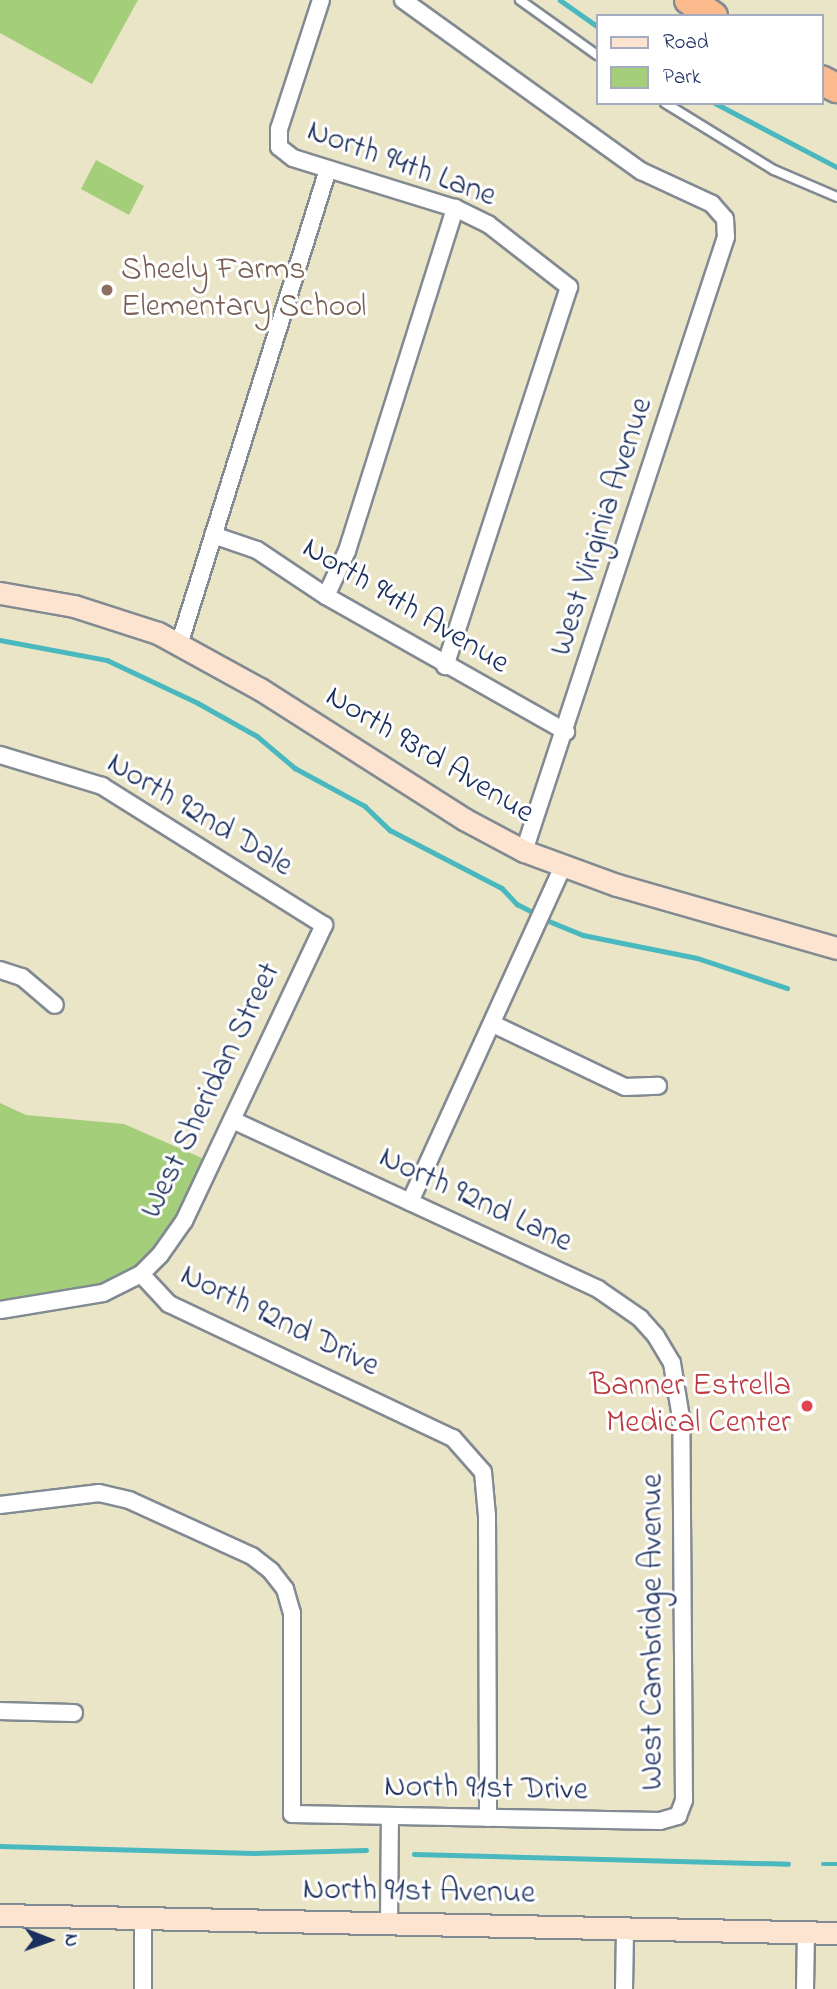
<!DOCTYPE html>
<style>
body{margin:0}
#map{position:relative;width:837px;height:1989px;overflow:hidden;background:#eae5c7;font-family:"Indie Flower",sans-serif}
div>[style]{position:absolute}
.green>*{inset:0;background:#a4ce7a}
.stream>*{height:4.5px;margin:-2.25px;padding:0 2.25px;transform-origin:2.25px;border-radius:2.25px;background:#49b8bf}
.roads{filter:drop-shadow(2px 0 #828a92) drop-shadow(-2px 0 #828a92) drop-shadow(0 2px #828a92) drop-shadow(0 -2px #828a92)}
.lane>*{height:8px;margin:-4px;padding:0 4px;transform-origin:4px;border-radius:4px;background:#fff}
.street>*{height:16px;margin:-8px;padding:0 8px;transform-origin:8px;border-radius:8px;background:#fff}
.secondary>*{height:21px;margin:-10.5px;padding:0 10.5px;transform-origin:10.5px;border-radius:10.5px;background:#fde4d1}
.highway>*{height:28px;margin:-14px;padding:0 14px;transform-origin:14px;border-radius:14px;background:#fbbb8c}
.dots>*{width:19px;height:19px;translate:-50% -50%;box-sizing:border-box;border:4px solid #fff;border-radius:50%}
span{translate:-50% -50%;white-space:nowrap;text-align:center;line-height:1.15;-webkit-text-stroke:6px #fff;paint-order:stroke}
.street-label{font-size:32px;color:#1b2f5e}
.education-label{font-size:32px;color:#785e54}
.left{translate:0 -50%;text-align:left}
.health-label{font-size:32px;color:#be3a42}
.right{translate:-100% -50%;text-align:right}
.legend{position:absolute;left:596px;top:14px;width:228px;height:91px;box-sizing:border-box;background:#fff;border:2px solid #a4acbf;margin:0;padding:9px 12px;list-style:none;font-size:21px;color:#1b2f5e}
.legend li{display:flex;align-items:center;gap:14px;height:35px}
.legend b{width:35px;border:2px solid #a4acbf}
.north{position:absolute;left:14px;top:1905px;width:70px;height:70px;-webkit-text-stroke:5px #fff;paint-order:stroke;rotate:91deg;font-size:19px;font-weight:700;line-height:28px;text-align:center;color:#1b2f5e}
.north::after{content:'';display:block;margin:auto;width:24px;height:32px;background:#1b2f5e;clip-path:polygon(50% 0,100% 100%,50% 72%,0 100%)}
</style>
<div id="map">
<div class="green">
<div style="clip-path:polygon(0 0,138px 0,92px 84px,0 33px)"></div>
<div style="clip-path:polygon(96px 160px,144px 186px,129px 215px,81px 189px)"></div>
<div style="clip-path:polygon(0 1103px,26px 1115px,124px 1124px,211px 1162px,184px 1221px,123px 1285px,0 1310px)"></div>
</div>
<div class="stream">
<div style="left:560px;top:0;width:45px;rotate:35.1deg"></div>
<div style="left:715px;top:103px;width:138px;rotate:27.7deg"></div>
<div style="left:0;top:640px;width:109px;rotate:10.6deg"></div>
<div style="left:107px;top:660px;width:101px;rotate:25.3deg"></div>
<div style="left:198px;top:703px;width:68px;rotate:29.2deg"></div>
<div style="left:257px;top:736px;width:50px;rotate:40.1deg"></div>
<div style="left:295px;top:768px;width:80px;rotate:28.5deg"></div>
<div style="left:365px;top:806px;width:35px;rotate:44deg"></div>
<div style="left:390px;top:830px;width:126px;rotate:27.4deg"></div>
<div style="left:502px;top:888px;width:22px;rotate:47deg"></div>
<div style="left:517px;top:904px;width:22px;rotate:27deg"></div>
<div style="left:544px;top:919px;width:42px;rotate:22.3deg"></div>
<div style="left:583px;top:935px;width:116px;rotate:11.4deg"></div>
<div style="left:697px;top:958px;width:95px;rotate:18.4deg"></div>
<div style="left:0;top:1846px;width:253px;rotate:1.6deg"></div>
<div style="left:253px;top:1853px;width:113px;rotate:-1.5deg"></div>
<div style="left:414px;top:1854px;width:374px;rotate:1.5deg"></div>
<div style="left:823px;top:1864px;width:14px"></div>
</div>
<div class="roads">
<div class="lane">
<div style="left:520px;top:0;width:95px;rotate:35.5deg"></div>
<div style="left:665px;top:103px;width:128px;rotate:31.6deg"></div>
<div style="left:774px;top:170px;width:69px;rotate:23.2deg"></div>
</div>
<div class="street">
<div style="left:321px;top:0;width:136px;rotate:108deg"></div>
<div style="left:279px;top:129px;width:18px;rotate:90deg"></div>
<div style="left:279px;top:147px;width:18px;rotate:38deg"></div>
<div style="left:293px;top:158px;width:170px;rotate:17.2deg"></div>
<div style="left:455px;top:208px;width:37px;rotate:26deg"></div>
<div style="left:488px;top:224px;width:103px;rotate:37.9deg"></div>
<div style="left:569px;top:287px;width:399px;rotate:108.1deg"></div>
<div style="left:403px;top:0;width:293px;rotate:35.7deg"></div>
<div style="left:641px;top:171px;width:78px;rotate:24.9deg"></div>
<div style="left:712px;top:204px;width:20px;rotate:49deg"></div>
<div style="left:725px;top:219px;width:18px;rotate:87deg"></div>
<div style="left:726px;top:237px;width:646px;rotate:108.21deg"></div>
<div style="left:213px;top:535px;width:46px;rotate:18.8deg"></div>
<div style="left:257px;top:550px;width:83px;rotate:33.7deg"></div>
<div style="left:326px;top:596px;width:276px;rotate:29.5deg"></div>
<div style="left:326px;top:596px;width:50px;rotate:-65deg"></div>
<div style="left:347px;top:551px;width:360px;rotate:-72.5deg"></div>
<div style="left:179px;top:645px;width:498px;rotate:-72.6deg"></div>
<div style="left:0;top:755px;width:107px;rotate:16.9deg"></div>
<div style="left:102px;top:786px;width:262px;rotate:32.1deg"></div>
<div style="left:324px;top:925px;width:327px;rotate:115.3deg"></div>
<div style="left:184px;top:1221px;width:42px;rotate:125.2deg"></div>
<div style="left:160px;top:1255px;width:27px;rotate:135deg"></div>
<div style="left:141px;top:1274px;width:42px;rotate:153.4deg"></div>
<div style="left:103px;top:1293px;width:104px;rotate:170.6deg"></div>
<div style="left:0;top:970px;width:23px;rotate:18deg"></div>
<div style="left:22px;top:977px;width:43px;rotate:40.3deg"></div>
<div style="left:493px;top:1024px;width:146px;rotate:25.5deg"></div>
<div style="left:625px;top:1087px;width:33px;rotate:-2deg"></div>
<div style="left:410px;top:1202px;width:369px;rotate:-65.5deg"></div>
<div style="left:141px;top:1274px;width:41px;rotate:47deg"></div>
<div style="left:169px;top:1304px;width:314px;rotate:25.3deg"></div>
<div style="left:453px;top:1438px;width:45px;rotate:48.6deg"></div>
<div style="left:483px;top:1472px;width:44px;rotate:84.8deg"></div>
<div style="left:487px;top:1516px;width:302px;rotate:89.8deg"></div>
<div style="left:0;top:1505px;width:100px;rotate:-6.9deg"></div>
<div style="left:99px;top:1493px;width:31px;rotate:13deg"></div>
<div style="left:129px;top:1500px;width:135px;rotate:24.5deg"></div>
<div style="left:252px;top:1556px;width:24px;rotate:38deg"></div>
<div style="left:271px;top:1571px;width:23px;rotate:52deg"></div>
<div style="left:285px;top:1589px;width:25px;rotate:74deg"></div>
<div style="left:292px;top:1613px;width:201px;rotate:90deg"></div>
<div style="left:292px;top:1814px;width:368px;rotate:1.1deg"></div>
<div style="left:660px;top:1821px;width:19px;rotate:-16deg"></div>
<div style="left:678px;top:1816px;width:17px;rotate:-69deg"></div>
<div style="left:684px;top:1800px;width:382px;rotate:-90.4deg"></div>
<div style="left:681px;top:1418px;width:56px;rotate:-99.3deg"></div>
<div style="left:672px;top:1363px;width:31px;rotate:-121deg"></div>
<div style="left:656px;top:1336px;width:24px;rotate:-132deg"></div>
<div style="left:640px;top:1318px;width:51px;rotate:-145.4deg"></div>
<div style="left:598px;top:1289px;width:403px;rotate:-155.2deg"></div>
<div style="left:0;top:1711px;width:74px;rotate:1.5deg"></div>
<div style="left:389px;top:1924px;width:108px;rotate:-89.5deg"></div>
<div style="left:143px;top:1989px;width:71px;rotate:-90deg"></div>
<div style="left:624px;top:1989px;width:60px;rotate:-89deg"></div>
<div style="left:805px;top:1989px;width:57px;rotate:-89deg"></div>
</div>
<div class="secondary">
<div style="left:0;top:593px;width:75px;rotate:10deg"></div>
<div style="left:74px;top:606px;width:88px;rotate:17.8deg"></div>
<div style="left:158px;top:633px;width:116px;rotate:28.8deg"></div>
<div style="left:260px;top:689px;width:242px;rotate:32.5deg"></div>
<div style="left:464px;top:819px;width:68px;rotate:28.1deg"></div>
<div style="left:524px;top:851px;width:99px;rotate:20.1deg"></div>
<div style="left:617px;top:885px;width:229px;rotate:16deg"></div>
<div style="left:0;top:1915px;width:837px;rotate:1.23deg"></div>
</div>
<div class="highway">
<div style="left:689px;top:0;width:29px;rotate:34deg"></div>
<div style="left:821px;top:80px;width:18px;rotate:27deg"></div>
</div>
</div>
<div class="dots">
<div style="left:107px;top:290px;background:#8d6e63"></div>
<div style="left:807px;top:1406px;background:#e0444e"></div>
</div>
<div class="street-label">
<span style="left:401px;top:165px;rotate:20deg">North 94th Lane</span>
<span style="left:603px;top:527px;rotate:-72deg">West Virginia Avenue</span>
<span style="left:405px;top:607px;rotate:31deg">North 94th Avenue</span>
<span style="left:429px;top:756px;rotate:31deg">North 93rd Avenue</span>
<span style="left:199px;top:816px;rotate:31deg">North 92nd Dale</span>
<span style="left:212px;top:1091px;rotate:-64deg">West Sheridan Street</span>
<span style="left:475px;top:1201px;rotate:25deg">North 92nd Lane</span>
<span style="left:279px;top:1322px;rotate:26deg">North 92nd Drive</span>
<span style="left:654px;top:1632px;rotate:-90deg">West Cambridge Avenue</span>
<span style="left:486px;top:1790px;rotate:1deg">North 91st Drive</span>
<span style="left:419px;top:1893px;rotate:1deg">North 91st Avenue</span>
</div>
<div class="education-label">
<span class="left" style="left:121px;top:290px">Sheely Farms<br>Elementary School</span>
</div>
<div class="health-label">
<span class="right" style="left:791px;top:1406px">Banner Estrella<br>Medical Center</span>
</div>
<ul class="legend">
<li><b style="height:9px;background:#fde4d1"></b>Road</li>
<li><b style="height:19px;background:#a4ce7a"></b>Park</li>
</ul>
<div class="north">N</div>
</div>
